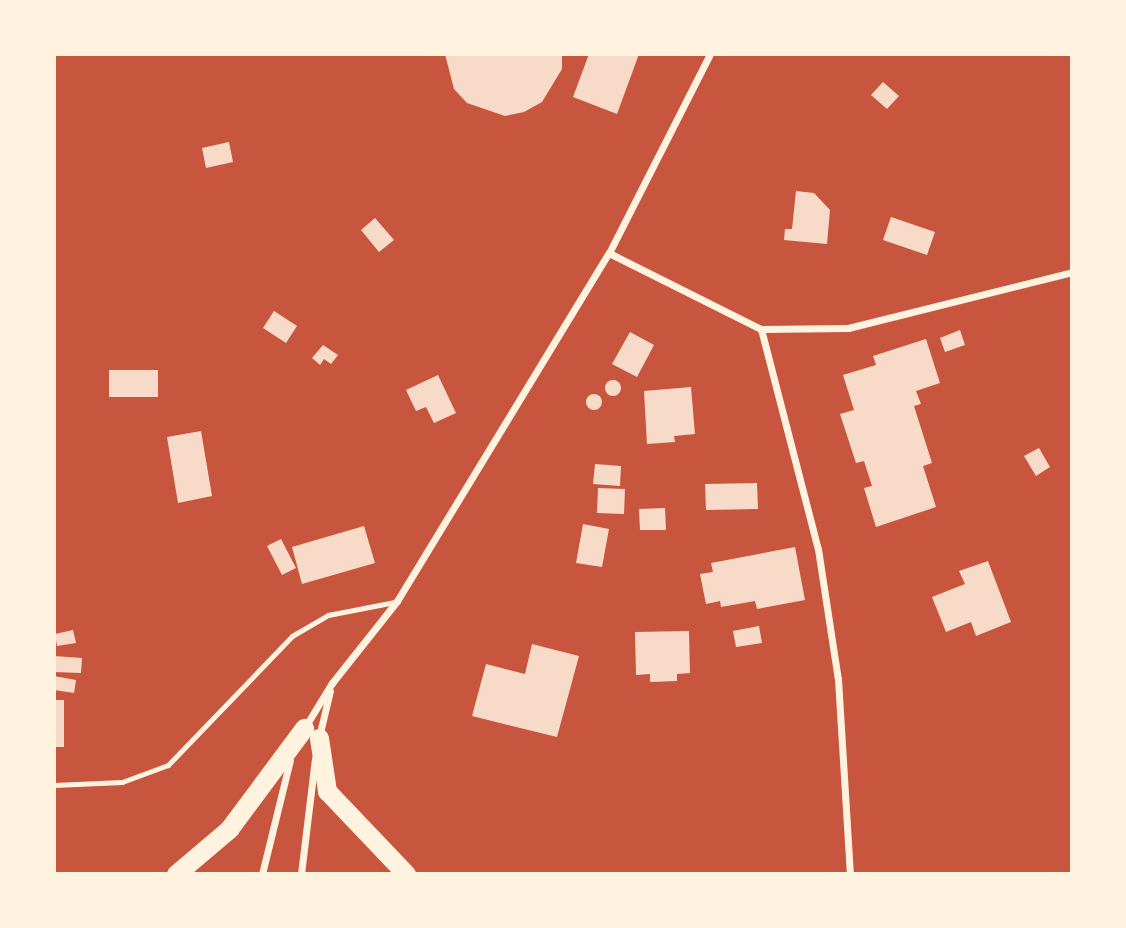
<!DOCTYPE html>
<style>
body{margin:0}
#map{position:relative;width:1126px;height:928px;overflow:hidden;background:#c8553d;font-family:"Exo 2",sans-serif}
div>[style]{position:absolute}
.building>*{inset:0;background:#f7dbc8}
.round{border-radius:50%}
.service>*{height:5px;margin:-2.5px;padding:0 2.5px;transform-origin:2.5px;border-radius:2.5px;background:#fff3e0}
.minor>*{height:7px;margin:-3.5px;padding:0 3.5px;transform-origin:3.5px;border-radius:3.5px;background:#fff3e0}
.trunk>*{height:19px;margin:-9.5px;padding:0 9.5px;transform-origin:9.5px;border-radius:9.5px;background:#fff3e0}
span{translate:-50% -50%;white-space:nowrap;text-align:center;line-height:1.15;-webkit-text-stroke:5px #fff3e0;paint-order:stroke}
.frame{position:absolute;inset:0;border:56px solid #fff3e0;pointer-events:none}
</style>
<div id="map">
<div class="building">
<div style="clip-path:polygon(445px 54px,562px 54px,562px 69px,542px 102px,524px 112px,505px 116px,467px 103px,454px 89px)"></div>
<div style="clip-path:polygon(589px 54px,639px 54px,617px 114px,573px 97px)"></div>
<div style="clip-path:polygon(883px 82px,899px 96px,887px 109px,871px 95px)"></div>
<div style="clip-path:polygon(229px 142px,233px 162px,206px 168px,202px 148px)"></div>
<div style="clip-path:polygon(796px 191px,814px 193px,830px 210px,827px 244px,784px 240px,785px 229px,792px 229px)"></div>
<div style="clip-path:polygon(891px 217px,935px 232px,927px 255px,883px 240px)"></div>
<div style="clip-path:polygon(375px 218px,394px 240px,379px 252px,361px 230px)"></div>
<div style="clip-path:polygon(274px 311px,297px 326px,286px 343px,263px 328px)"></div>
<div style="clip-path:polygon(960px 330px,965px 345px,945px 352px,940px 338px)"></div>
<div style="clip-path:polygon(630px 332px,654px 345px,637px 377px,612px 364px)"></div>
<div style="clip-path:polygon(926px 339px,940px 383px,916px 391px,921px 404px,914px 406px,932px 463px,923px 466px,936px 507px,876px 527px,864px 488px,872px 486px,864px 461px,856px 463px,840px 414px,854px 410px,843px 375px,876px 365px,873px 356px)"></div>
<div style="clip-path:polygon(323px 345px,338px 355px,331px 364px,324px 359px,320px 365px,312px 358px)"></div>
<div style="clip-path:polygon(109px 370px,158px 370px,158px 397px,109px 397px)"></div>
<div style="clip-path:polygon(438px 375px,456px 413px,434px 423px,426px 407px,416px 411px,406px 390px)"></div>
<div class="round" style="left:605px;top:380px;width:16px;height:16px"></div>
<div style="clip-path:polygon(691px 387px,695px 434px,674px 436px,675px 442px,647px 444px,644px 391px)"></div>
<div class="round" style="left:586px;top:394px;width:16px;height:16px"></div>
<div style="clip-path:polygon(201px 431px,212px 496px,178px 503px,167px 437px)"></div>
<div style="clip-path:polygon(1039px 448px,1050px 467px,1036px 476px,1024px 456px)"></div>
<div style="clip-path:polygon(595px 464px,621px 466px,620px 486px,593px 484px)"></div>
<div style="clip-path:polygon(757px 483px,758px 509px,706px 510px,705px 484px)"></div>
<div style="clip-path:polygon(598px 488px,625px 489px,624px 514px,597px 513px)"></div>
<div style="clip-path:polygon(665px 508px,666px 530px,640px 530px,639px 509px)"></div>
<div style="clip-path:polygon(583px 524px,609px 529px,602px 567px,576px 563px)"></div>
<div style="clip-path:polygon(364px 526px,375px 563px,302px 584px,292px 547px)"></div>
<div style="clip-path:polygon(281px 539px,296px 568px,282px 575px,267px 546px)"></div>
<div style="clip-path:polygon(795px 547px,805px 600px,757px 609px,755px 601px,721px 607px,720px 601px,706px 604px,700px 574px,713px 572px,711px 563px)"></div>
<div style="clip-path:polygon(988px 561px,1011px 622px,976px 636px,971px 622px,946px 632px,932px 597px,965px 584px,959px 571px)"></div>
<div style="clip-path:polygon(759px 626px,762px 643px,736px 647px,733px 631px)"></div>
<div style="clip-path:polygon(73px 630px,76px 643px,57px 646px,55px 634px)"></div>
<div style="clip-path:polygon(689px 631px,690px 673px,677px 674px,677px 681px,650px 682px,650px 674px,636px 675px,635px 632px)"></div>
<div style="clip-path:polygon(532px 644px,579px 656px,557px 737px,472px 716px,486px 664px,525px 674px)"></div>
<div style="clip-path:polygon(54px 656px,82px 658px,81px 673px,54px 672px)"></div>
<div style="clip-path:polygon(54px 676px,76px 680px,74px 693px,54px 690px)"></div>
<div style="clip-path:polygon(54px 700px,64px 700px,64px 747px,54px 747px)"></div>
</div>
<div class="service">
<div style="left:54px;top:785px;width:68px;rotate:-2.5deg"></div>
<div style="left:122px;top:782px;width:49px;rotate:-20.3deg"></div>
<div style="left:168px;top:765px;width:179px;rotate:-46.1deg"></div>
<div style="left:292px;top:636px;width:42px;rotate:-30.3deg"></div>
<div style="left:328px;top:615px;width:68px;rotate:-11deg"></div>
</div>
<div class="minor">
<div style="left:609px;top:253px;width:170px;rotate:26.6deg"></div>
<div style="left:761px;top:329px;width:87px;rotate:-0.7deg"></div>
<div style="left:848px;top:328px;width:231px;rotate:-14deg"></div>
<div style="left:761px;top:329px;width:227px;rotate:75.5deg"></div>
<div style="left:818px;top:549px;width:132px;rotate:81.3deg"></div>
<div style="left:838px;top:679px;width:195px;rotate:86.5deg"></div>
<div style="left:305px;top:727px;width:52px;rotate:-58.5deg"></div>
<div style="left:332px;top:683px;width:105px;rotate:-51.6deg"></div>
<div style="left:397px;top:601px;width:407px;rotate:-58.7deg"></div>
<div style="left:609px;top:253px;width:223px;rotate:-63.1deg"></div>
<div style="left:319px;top:737px;width:47px;rotate:-76.6deg"></div>
<div style="left:262px;top:874px;width:117px;rotate:-76.2deg"></div>
<div style="left:301px;top:874px;width:116px;rotate:-83.1deg"></div>
</div>
<div class="trunk">
<div style="left:319px;top:738px;width:54px;rotate:81.4deg"></div>
<div style="left:327px;top:791px;width:115px;rotate:46.4deg"></div>
<div style="left:176px;top:874px;width:70px;rotate:-40.3deg"></div>
<div style="left:229px;top:829px;width:126px;rotate:-53.4deg"></div>
</div>
<div class="frame"></div>
</div>
